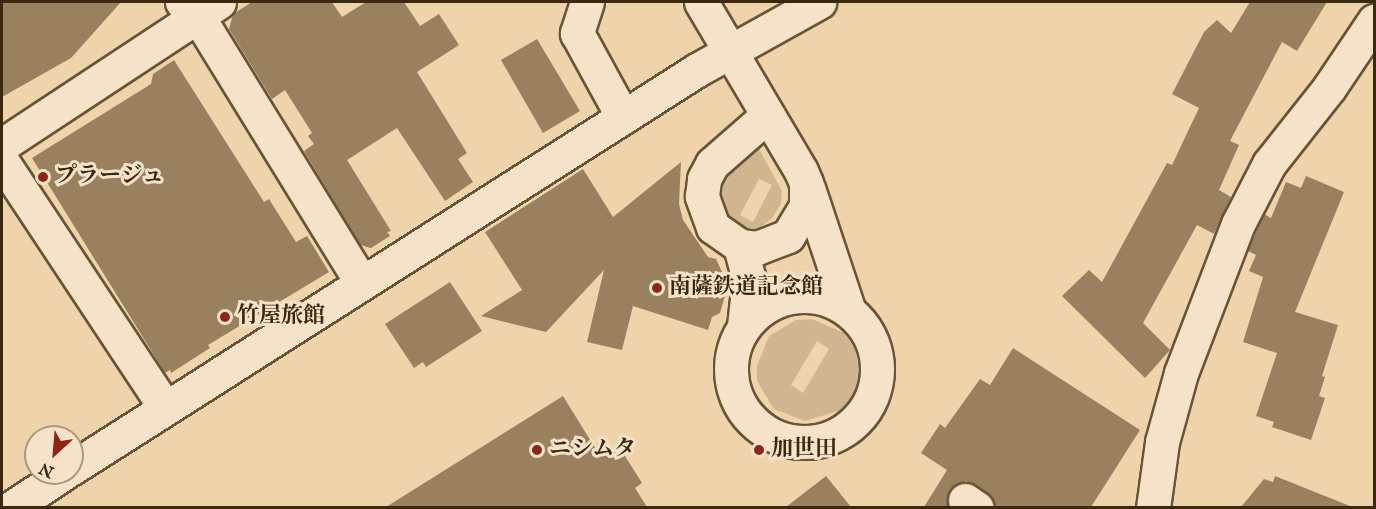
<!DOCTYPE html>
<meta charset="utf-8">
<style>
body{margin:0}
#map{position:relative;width:1376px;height:509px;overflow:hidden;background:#efd3aa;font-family:"IM FELL English","Noto Serif JP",serif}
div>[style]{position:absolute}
.green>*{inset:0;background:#d0b690}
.building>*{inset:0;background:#998160}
.roads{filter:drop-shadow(2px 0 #685436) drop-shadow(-2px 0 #685436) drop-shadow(0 2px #685436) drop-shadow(0 -2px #685436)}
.minor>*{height:33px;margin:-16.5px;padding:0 16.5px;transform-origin:16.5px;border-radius:16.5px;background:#f5e2c8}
.minor>.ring{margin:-16.5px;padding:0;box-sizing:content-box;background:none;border:33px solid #f5e2c8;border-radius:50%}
.dots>*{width:16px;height:16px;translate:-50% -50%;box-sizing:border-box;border:3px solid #f5e2c8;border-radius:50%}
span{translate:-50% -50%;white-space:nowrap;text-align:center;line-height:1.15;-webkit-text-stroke:6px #f5e2c8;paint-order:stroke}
.poi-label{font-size:22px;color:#3b290f;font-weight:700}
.left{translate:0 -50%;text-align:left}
.frame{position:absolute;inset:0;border:3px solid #3b290f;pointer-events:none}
.north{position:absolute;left:24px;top:425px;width:60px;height:60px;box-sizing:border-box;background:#f5e2c8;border:2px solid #ab987e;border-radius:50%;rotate:206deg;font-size:16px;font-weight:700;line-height:24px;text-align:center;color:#3b290f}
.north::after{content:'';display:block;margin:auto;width:21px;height:27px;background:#8f2418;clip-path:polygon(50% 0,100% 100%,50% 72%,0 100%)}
</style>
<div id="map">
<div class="green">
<div style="clip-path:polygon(evenodd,757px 145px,782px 191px,781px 204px,772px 218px,759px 228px,743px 231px,718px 219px,717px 183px,730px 166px,757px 145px,759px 179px,772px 185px,753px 222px,740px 215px,759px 179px)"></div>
<div style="clip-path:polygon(evenodd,812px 319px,844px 333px,854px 348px,859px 365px,858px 383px,851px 399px,838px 411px,805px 421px,774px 409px,757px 381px,757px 366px,769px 336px,796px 320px,812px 319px,817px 341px,829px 349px,803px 393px,791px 385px,817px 341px)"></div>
</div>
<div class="building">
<div style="clip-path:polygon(2px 2px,121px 2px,71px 58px,2px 97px)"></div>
<div style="clip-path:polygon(252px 2px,332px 2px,342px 17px,366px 2px,404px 2px,420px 26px,439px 14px,459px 45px,417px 72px,467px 153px,458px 159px,473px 182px,445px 201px,397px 128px,347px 160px,391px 231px,387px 232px,390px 236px,371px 248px,360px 245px,304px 151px,314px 144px,308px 136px,312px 133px,285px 90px,272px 99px,229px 29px,233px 14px)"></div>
<div style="clip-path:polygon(1250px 2px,1327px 2px,1297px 51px,1282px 42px,1230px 141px,1239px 145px,1219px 190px,1231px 197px,1214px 234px,1197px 225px,1143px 323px,1170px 350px,1145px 378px,1062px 296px,1089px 270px,1102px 282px,1167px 163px,1172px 165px,1199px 108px,1172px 94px,1204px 32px,1217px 20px,1231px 33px)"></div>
<div style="clip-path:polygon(537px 39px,580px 111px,543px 133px,501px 60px)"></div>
<div style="clip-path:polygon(174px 60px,264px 202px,269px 199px,296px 242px,307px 236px,329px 272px,208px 345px,210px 348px,171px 373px,170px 370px,165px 373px,32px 158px,151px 84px,153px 74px)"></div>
<div style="clip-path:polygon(681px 162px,679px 204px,683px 220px,708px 257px,716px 259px,728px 285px,720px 313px,712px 317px,708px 330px,633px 306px,622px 350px,587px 342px,604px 270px,546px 332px,481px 316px,522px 290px,485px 232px,583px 169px,613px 217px)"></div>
<div style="clip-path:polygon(1306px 176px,1344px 192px,1295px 312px,1338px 325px,1322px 376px,1325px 377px,1319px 396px,1325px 398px,1311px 440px,1272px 427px,1274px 422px,1256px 416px,1277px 353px,1243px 342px,1263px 277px,1249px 271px,1256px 255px,1248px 251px,1264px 214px,1271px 218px,1286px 182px,1301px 188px)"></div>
<div style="clip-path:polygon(450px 282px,482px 331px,426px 367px,423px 362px,414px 368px,385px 324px)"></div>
<div style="clip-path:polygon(1013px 348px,1140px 430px,1091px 507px,995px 507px,988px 493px,966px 481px,950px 489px,948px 507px,924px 507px,947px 470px,921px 453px,940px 424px,945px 428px,980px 379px,990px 385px)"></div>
<div style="clip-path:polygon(563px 396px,600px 456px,618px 445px,642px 483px,635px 488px,647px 507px,386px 507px)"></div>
<div style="clip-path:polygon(826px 476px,851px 507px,786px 507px)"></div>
<div style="clip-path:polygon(1275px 476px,1350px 506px,1350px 507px,1241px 507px,1264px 479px,1273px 482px)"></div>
</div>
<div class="roads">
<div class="minor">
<div style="left:182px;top:2px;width:20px;rotate:41deg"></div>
<div style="left:197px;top:15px;width:313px;rotate:58.4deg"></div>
<div style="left:587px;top:2px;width:33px;rotate:108deg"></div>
<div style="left:577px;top:33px;width:96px;rotate:61.3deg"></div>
<div style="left:701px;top:2px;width:196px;rotate:59.4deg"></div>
<div style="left:801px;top:171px;width:13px;rotate:67deg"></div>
<div style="left:806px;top:183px;width:23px;rotate:90deg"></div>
<div style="left:806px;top:206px;width:35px;rotate:121deg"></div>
<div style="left:788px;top:236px;width:33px;rotate:159deg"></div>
<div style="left:757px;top:248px;width:17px;rotate:-173deg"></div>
<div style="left:740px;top:246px;width:33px;rotate:-145deg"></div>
<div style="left:713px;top:227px;width:33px;rotate:-110deg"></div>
<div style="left:702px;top:196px;width:17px;rotate:-83deg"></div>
<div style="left:704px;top:179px;width:17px;rotate:-62deg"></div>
<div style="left:712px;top:164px;width:74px;rotate:-41.2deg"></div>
<div style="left:2px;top:145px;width:260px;rotate:-33.4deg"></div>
<div style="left:2px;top:161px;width:295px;rotate:56.5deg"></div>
<div style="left:808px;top:188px;width:130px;rotate:71.6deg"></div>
<div style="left:740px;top:246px;width:35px;rotate:75deg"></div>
<div style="left:749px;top:280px;width:46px;rotate:96.2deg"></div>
<div class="ring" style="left:731px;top:296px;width:113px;height:113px"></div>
<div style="left:72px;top:468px;width:741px;rotate:-32.49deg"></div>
<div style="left:697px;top:70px;width:140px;rotate:-29.1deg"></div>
<div style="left:965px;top:500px;width:14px;rotate:34deg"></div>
<div style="left:11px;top:508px;width:64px;rotate:-33.4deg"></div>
<div style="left:1153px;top:508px;width:67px;rotate:-82.2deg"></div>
<div style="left:1162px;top:442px;width:72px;rotate:-74.6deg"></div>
<div style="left:1181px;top:373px;width:160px;rotate:-69.1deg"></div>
<div style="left:1238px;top:224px;width:68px;rotate:-62.7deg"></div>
<div style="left:1269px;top:164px;width:97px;rotate:-51.7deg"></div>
<div style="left:1329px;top:88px;width:81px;rotate:-56.1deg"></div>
</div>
</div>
<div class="dots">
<div style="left:43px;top:177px;background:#8f2418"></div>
<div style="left:657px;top:288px;background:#8f2418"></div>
<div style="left:225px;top:317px;background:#8f2418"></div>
<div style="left:537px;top:450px;background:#8f2418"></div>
<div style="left:759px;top:450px;background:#8f2418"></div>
</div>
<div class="poi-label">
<span class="left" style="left:55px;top:177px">プラージュ</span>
<span class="left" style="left:669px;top:288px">南薩鉄道記念館</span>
<span class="left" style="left:237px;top:317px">竹屋旅館</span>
<span class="left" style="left:549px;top:450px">ニシムタ</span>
<span class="left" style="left:771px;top:450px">加世田</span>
</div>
<div class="frame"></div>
<div class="north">N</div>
</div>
